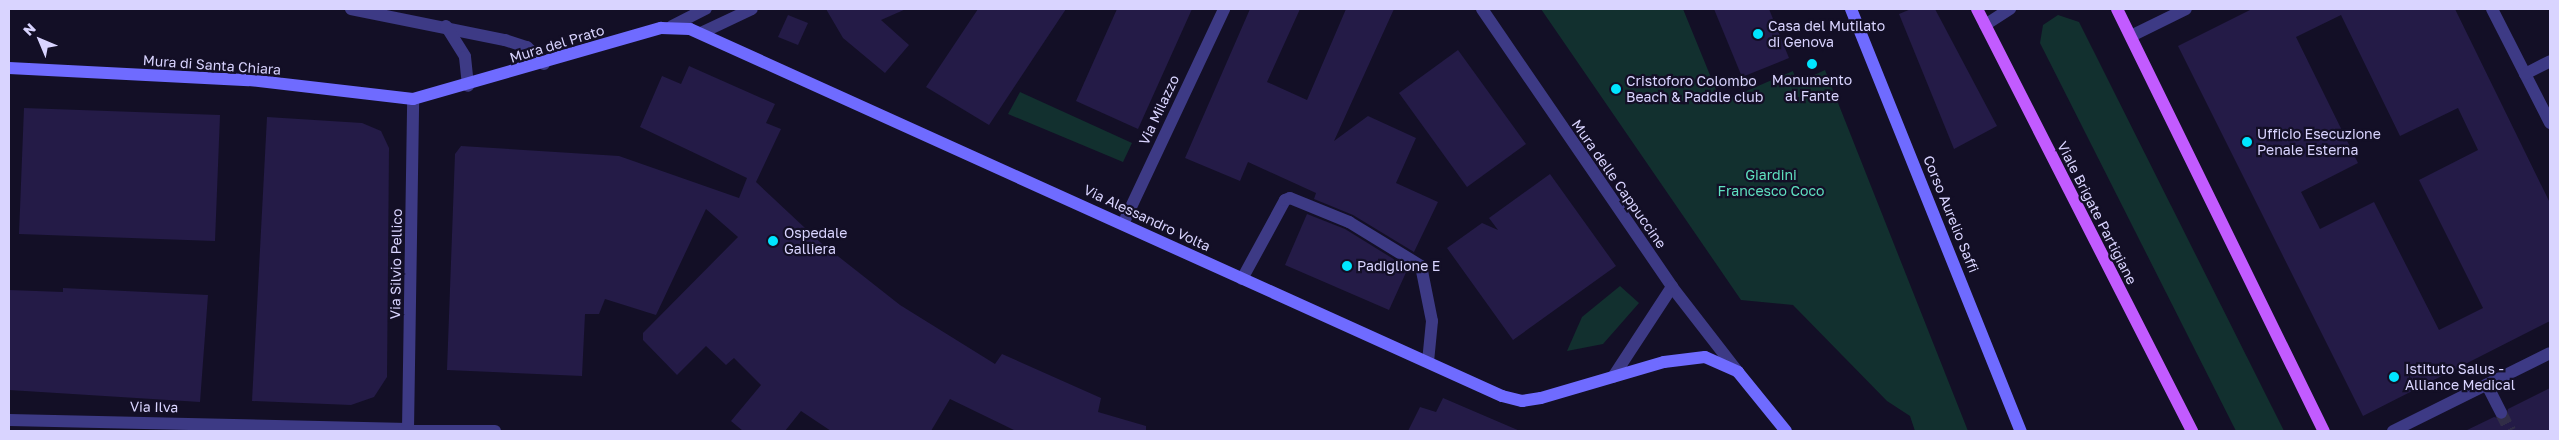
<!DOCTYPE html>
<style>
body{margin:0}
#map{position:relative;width:2559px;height:440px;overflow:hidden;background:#130f26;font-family:"Golos Text",sans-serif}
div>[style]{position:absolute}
.green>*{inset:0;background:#12302f}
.building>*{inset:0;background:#241b47}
.street-tunnel>*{height:12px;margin-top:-6px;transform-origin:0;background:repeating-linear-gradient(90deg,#312d47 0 12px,transparent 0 18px)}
.street>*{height:12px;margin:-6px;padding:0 6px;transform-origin:6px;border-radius:6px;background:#3d3a85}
.secondary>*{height:12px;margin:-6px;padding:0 6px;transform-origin:6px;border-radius:6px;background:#6f6bff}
.primary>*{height:12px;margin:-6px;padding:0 6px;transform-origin:6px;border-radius:6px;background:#c25bff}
.dots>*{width:14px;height:14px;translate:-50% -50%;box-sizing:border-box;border:2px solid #130f26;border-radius:50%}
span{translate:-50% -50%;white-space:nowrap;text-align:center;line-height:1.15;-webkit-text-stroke:4.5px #130f26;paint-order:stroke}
.poi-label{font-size:14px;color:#d9d4ff}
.left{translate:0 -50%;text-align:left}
.street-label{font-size:14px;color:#d9d4ff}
.park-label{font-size:14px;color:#5fe0c0}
.frame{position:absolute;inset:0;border:10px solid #d9d4ff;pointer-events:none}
.north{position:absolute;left:15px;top:15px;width:50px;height:50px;-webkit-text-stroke:4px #130f26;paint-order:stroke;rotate:315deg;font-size:14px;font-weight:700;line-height:20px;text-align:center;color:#d9d4ff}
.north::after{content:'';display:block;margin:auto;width:18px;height:22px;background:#d9d4ff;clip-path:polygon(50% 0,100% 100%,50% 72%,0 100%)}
</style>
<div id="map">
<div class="green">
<div style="clip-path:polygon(1541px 9px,1683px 9px,1721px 102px,1793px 71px,1797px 83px,1825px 70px,1968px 431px,1915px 431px,1910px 416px,1887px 401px,1793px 305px,1741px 300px)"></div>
<div style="clip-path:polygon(2058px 15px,2079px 22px,2284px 431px,2236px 431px,2040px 43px,2043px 25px)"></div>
<div style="clip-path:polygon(1020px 92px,1132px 143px,1123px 162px,1008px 114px)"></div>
<div style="clip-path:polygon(1620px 286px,1639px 303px,1603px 344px,1567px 351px,1582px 317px)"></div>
</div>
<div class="building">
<div style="clip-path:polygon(826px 9px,906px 9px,881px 20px,909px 45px,885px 73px,843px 38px)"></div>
<div style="clip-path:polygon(978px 9px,1066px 9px,989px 125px,926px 87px)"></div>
<div style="clip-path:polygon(1117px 9px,1192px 9px,1138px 129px,1076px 101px)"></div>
<div style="clip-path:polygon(1250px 9px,1300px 9px,1267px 82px,1307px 100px,1346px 9px,1394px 9px,1334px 141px,1368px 116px,1416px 138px,1396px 183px,1438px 202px,1414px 252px,1353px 215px,1314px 199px,1316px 193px,1248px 162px,1240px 181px,1185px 158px)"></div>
<div style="clip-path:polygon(1714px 9px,1769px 9px,1789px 58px,1742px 77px)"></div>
<div style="clip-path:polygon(1911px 9px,1935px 9px,1997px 126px,1954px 149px,1899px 14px)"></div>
<div style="clip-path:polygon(evenodd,2252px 9px,2455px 9px,2550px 203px,2550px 321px,2363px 416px,2178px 46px,2252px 9px,2341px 15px,2400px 136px,2458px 108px,2478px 150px,2419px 180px,2483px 308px,2439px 330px,2374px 202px,2320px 229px,2301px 192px,2358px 163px,2296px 37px,2341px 15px)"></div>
<div style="clip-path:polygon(788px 15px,808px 23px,798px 45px,778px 37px)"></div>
<div style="clip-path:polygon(1458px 50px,1526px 144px,1467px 187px,1399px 93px)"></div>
<div style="clip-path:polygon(689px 66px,775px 104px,766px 123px,781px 129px,756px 182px,820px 242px,900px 305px,995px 364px,1002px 354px,1101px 398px,1098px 412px,1146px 426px,1146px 431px,1016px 431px,950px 399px,931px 431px,831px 431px,801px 411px,785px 431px,743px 431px,731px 421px,761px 385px,734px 358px,726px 365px,706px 346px,677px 375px,643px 340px,643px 333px,738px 237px,706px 209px,656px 315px,605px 299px,599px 314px,585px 314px,582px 376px,447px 370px,455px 154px,461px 146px,619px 156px,739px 198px,747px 178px,640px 127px,662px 76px,681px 84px)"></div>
<div style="clip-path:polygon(24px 108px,220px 115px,215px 241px,19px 234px)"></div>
<div style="clip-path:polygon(267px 117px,362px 123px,381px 131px,389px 148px,387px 377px,374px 397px,351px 405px,252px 401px)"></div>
<div style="clip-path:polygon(1550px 174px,1616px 266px,1513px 340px,1447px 248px,1482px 223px,1498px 230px,1489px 218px)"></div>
<div style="clip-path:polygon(1307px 214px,1345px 229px,1408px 268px,1389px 310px,1285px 265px)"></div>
<div style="clip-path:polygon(63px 288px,208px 295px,200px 402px,9px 390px,9px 290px,63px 292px)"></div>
<div style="clip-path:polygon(2550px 388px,2550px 431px,2465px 431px,2494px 417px,2505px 420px,2508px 409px)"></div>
<div style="clip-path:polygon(1443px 398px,1520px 431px,1408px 431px,1420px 407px,1436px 412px)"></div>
</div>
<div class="street-tunnel">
<div style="left:2501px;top:413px;width:20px;rotate:63deg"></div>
</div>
<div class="street">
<div style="left:351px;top:9px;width:157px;rotate:11.4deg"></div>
<div style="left:505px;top:40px;width:23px;rotate:18deg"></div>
<div style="left:527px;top:47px;width:24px;rotate:45deg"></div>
<div style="left:1482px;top:9px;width:337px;rotate:55.6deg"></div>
<div style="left:1672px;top:287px;width:108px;rotate:52.2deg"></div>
<div style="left:2492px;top:9px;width:128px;rotate:63deg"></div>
<div style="left:1985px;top:25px;width:30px;rotate:-33deg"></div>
<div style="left:446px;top:26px;width:36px;rotate:58deg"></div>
<div style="left:465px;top:57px;width:29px;rotate:84deg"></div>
<div style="left:672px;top:26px;width:38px;rotate:-27deg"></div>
<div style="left:701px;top:33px;width:56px;rotate:-25.2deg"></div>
<div style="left:2131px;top:36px;width:61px;rotate:-26.1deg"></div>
<div style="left:2525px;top:74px;width:28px;rotate:-27deg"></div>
<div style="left:1123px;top:224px;width:238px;rotate:-64.8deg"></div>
<div style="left:1242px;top:279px;width:90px;rotate:-61.4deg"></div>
<div style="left:1285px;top:200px;width:5px;rotate:-22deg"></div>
<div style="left:1290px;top:198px;width:64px;rotate:22.1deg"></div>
<div style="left:1349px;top:222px;width:84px;rotate:31.4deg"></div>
<div style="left:1421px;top:266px;width:56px;rotate:78.7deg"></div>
<div style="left:1432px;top:321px;width:41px;rotate:95.6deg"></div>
<div style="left:1613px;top:377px;width:108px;rotate:-56.8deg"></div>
<div style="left:2487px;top:385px;width:31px;rotate:63deg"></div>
<div style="left:9px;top:420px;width:399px;rotate:1.3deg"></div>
<div style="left:408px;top:429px;width:330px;rotate:-89.1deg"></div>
<div style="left:404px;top:431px;width:91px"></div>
<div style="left:2393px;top:431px;width:175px;rotate:-26.4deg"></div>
</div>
<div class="secondary">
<div style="left:1851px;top:9px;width:455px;rotate:68.1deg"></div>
<div style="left:9px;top:68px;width:240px;rotate:2.9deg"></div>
<div style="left:249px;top:80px;width:165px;rotate:6.6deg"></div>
<div style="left:413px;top:99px;width:258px;rotate:-16deg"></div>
<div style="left:661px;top:28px;width:29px;rotate:2deg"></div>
<div style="left:690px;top:29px;width:891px;rotate:24.32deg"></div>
<div style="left:1502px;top:396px;width:21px;rotate:14deg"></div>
<div style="left:1522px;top:401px;width:19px;rotate:-9deg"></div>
<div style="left:1541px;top:398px;width:128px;rotate:-16.3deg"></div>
<div style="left:1664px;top:362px;width:41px;rotate:-7deg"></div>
<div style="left:1705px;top:357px;width:36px;rotate:24deg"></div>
<div style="left:1738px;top:372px;width:76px;rotate:50.9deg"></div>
</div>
<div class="primary">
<div style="left:1977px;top:9px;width:474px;rotate:63deg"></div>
<div style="left:2117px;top:9px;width:470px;rotate:63.9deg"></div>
</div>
<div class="dots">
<div style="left:1758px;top:34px;background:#00e5ff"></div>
<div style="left:1812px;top:64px;background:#00e5ff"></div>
<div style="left:1616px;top:89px;background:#00e5ff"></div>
<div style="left:2247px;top:142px;background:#00e5ff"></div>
<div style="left:773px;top:241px;background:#00e5ff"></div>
<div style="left:1347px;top:266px;background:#00e5ff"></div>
<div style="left:2394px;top:377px;background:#00e5ff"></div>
</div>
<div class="poi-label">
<span class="left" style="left:1768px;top:34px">Casa del Mutilato<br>di Genova</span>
<span style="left:1812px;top:88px">Monumento<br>al Fante</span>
<span class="left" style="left:1626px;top:89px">Cristoforo Colombo<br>Beach &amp; Paddle club</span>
<span class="left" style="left:2257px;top:142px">Ufficio Esecuzione<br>Penale Esterna</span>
<span class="left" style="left:784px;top:241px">Ospedale<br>Galliera</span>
<span class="left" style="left:1357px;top:266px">Padiglione E</span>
<span class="left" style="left:2405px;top:377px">Istituto Salus -<br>Alliance Medical</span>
</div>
<div class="street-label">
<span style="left:557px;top:44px;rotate:-17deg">Mura del Prato</span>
<span style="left:212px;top:65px;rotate:4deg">Mura di Santa Chiara</span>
<span style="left:1159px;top:110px;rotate:-65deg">Via Milazzo</span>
<span style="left:1619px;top:184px;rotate:55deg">Mura delle Cappuccine</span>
<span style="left:2097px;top:213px;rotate:63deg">Viale Brigate Partigiane</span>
<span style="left:1951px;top:214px;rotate:68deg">Corso Aurelio Saffi</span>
<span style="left:1147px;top:218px;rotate:25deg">Via Alessandro Volta</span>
<span style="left:396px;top:264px;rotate:-89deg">Via Silvio Pellico</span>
<span style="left:154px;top:407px;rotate:1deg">Via Ilva</span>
</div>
<div class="park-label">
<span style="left:1771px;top:183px">Giardini<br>Francesco Coco</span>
</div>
<div class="frame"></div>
<div class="north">N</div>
</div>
